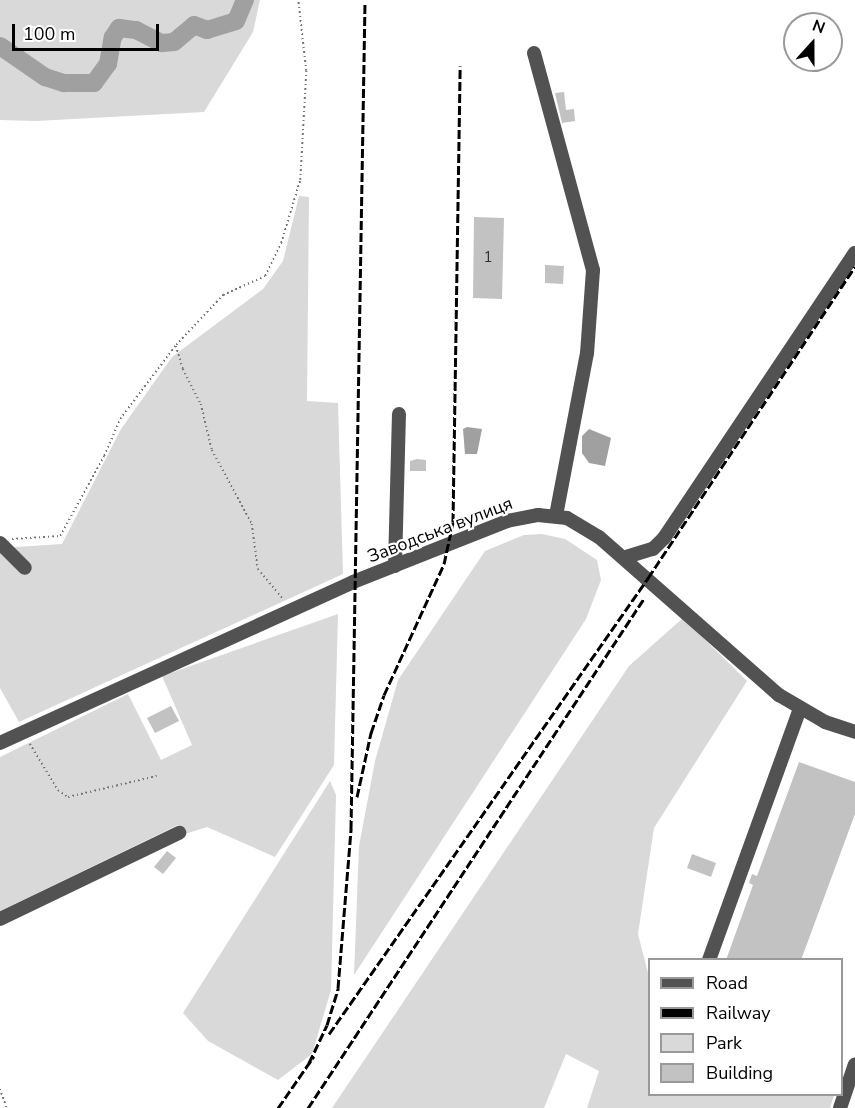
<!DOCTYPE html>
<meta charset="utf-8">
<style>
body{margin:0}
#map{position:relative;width:855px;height:1108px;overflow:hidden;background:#fff;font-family:"Nunito Sans",sans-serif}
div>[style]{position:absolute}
.green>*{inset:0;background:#d9d9d9}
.water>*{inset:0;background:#a0a0a0}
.river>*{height:18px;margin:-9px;padding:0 9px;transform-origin:9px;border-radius:9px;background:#a0a0a0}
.building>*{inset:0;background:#c2c2c2}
.path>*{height:1.5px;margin-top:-0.75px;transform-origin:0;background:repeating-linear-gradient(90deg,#747474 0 1.5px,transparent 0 4.5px)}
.minor>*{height:14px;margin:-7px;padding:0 7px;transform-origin:7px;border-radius:7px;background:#525252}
.rail>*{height:3px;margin-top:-1.5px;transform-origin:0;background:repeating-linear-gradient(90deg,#000 0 9px,transparent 0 12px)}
span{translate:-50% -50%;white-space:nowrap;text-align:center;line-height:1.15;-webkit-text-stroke:4.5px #fff;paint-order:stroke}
.number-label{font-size:15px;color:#303030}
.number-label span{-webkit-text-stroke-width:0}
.street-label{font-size:18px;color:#000}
.legend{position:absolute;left:648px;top:958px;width:195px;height:138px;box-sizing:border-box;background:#fff;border:2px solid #999;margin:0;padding:8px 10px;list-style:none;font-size:18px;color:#000}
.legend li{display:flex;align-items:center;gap:12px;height:30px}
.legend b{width:30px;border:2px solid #999}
.north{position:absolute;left:783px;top:12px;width:60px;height:60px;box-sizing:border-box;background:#fff;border:2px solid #999;border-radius:50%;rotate:21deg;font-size:16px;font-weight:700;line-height:24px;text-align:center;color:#000}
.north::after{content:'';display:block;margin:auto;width:21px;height:27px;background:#000;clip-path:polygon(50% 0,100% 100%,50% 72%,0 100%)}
.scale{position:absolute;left:12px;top:24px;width:147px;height:27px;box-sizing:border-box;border:3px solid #000;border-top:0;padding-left:8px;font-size:18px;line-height:21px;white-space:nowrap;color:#000;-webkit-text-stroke:4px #fff;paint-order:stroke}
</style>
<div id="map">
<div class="green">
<div style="clip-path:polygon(0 0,260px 0,253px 32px,204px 112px,36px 121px,0 120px)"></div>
<div style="clip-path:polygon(299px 196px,309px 197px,307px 401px,338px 403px,343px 574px,19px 722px,0 688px,0 548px,62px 544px,121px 429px,172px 357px,263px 289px,283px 261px)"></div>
<div style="clip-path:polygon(542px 534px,565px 539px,597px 560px,601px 580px,586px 619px,354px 975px,359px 846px,375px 761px,398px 680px,485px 551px,524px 535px)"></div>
<div style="clip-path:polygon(338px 614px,334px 765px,275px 857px,207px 827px,185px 834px,178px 825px,0 911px,0 757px,128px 694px,161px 760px,192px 745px,162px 676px)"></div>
<div style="clip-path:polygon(683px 618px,747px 681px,654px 828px,638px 934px,649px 977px,650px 1094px,834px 1095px,830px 1108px,587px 1108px,599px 1071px,566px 1054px,544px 1108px,332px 1108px,629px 666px)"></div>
<div style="clip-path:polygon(330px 781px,336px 795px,331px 990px,312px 1054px,278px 1080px,208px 1041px,183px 1013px)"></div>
</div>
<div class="water">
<div style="clip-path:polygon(467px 427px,482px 429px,477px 454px,465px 454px,463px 429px)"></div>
<div style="clip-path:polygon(589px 429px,611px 438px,605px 466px,589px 463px,582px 453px,582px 436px)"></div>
</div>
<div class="river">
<div style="left:0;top:46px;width:55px;rotate:34.6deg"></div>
<div style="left:45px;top:77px;width:20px;rotate:18deg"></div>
<div style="left:64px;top:83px;width:30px"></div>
<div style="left:94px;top:83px;width:24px;rotate:-54deg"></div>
<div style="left:108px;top:64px;width:27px;rotate:-80deg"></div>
<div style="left:113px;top:37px;width:11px;rotate:-56deg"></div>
<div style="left:119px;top:28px;width:17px;rotate:7deg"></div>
<div style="left:136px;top:30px;width:29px;rotate:27deg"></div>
<div style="left:162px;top:43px;width:12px;rotate:-5deg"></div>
<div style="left:174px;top:42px;width:26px;rotate:-40deg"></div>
<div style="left:194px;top:25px;width:14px;rotate:21deg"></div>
<div style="left:207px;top:30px;width:30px;rotate:-17deg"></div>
<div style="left:236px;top:21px;width:23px;rotate:-67deg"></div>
</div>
<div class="building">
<div style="clip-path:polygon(564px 92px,566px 110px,574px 109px,575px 121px,562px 123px,555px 93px)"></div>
<div style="clip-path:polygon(474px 217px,504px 218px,502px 299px,473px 298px)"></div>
<div style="clip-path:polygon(545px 265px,564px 266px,563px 284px,545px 283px)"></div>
<div style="clip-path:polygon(417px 459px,426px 460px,426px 471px,410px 471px,410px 461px)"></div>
<div style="clip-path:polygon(171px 706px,179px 721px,155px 733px,147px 718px)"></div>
<div style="clip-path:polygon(799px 762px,855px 782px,855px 814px,801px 960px,726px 960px,753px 885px,749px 883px,752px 874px,757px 876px)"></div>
<div style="clip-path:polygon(167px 851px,176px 858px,163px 874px,154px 867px)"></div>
<div style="clip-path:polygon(692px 854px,716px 863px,711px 877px,687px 868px)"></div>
</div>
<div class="path">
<div style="left:176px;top:346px;width:24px;rotate:73deg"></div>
<div style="left:183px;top:369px;width:39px;rotate:63deg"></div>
<div style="left:201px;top:404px;width:47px;rotate:76.6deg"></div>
<div style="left:212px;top:450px;width:84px;rotate:61.6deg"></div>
<div style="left:252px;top:524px;width:45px;rotate:82.4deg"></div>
<div style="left:258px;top:569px;width:40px;rotate:50deg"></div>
<div style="left:12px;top:539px;width:48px;rotate:-3.6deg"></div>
<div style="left:60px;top:536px;width:91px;rotate:-61.2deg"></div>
<div style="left:104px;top:456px;width:40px;rotate:-66.6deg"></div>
<div style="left:120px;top:419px;width:93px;rotate:-52.9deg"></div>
<div style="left:176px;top:345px;width:69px;rotate:-46.8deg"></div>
<div style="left:223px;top:295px;width:46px;rotate:-24.3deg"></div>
<div style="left:265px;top:276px;width:37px;rotate:-64deg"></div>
<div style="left:281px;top:243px;width:66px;rotate:-73.2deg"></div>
<div style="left:300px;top:180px;width:109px;rotate:-86.8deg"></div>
<div style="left:306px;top:71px;width:71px;rotate:-96.4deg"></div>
<div style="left:30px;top:744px;width:54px;rotate:58.7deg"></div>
<div style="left:58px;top:790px;width:12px;rotate:35deg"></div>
<div style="left:68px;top:797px;width:91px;rotate:-13.3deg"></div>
<div style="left:0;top:1089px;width:20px;rotate:70deg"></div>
</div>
<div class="minor">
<div style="left:534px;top:53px;width:225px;rotate:74.8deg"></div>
<div style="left:593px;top:270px;width:83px;rotate:94.1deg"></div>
<div style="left:587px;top:353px;width:166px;rotate:100.8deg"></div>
<div style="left:0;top:543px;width:35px;rotate:45deg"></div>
<div style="left:626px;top:557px;width:28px;rotate:-17deg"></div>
<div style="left:653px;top:549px;width:16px;rotate:-45deg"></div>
<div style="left:664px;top:538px;width:343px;rotate:-56.2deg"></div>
<div style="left:395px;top:566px;width:152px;rotate:-88.5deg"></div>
<div style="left:0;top:743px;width:388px;rotate:-24.5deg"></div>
<div style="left:353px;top:582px;width:166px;rotate:-21.6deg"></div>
<div style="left:507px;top:521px;width:32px;rotate:-11deg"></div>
<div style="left:538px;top:515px;width:29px;rotate:6deg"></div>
<div style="left:567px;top:518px;width:37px;rotate:31deg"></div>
<div style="left:599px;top:537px;width:240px;rotate:41.3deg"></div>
<div style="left:779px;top:695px;width:53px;rotate:30.4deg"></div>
<div style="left:825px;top:722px;width:32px;rotate:18deg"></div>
<div style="left:0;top:919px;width:199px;rotate:-25.7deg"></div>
<div style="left:709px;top:960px;width:267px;rotate:-70.1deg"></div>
<div style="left:840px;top:1108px;width:46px;rotate:-71.2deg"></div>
</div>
<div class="rail">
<div style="left:357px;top:797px;width:66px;rotate:-77.7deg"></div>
<div style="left:371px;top:733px;width:40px;rotate:-71.1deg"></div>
<div style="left:384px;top:695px;width:144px;rotate:-65.4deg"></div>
<div style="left:444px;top:564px;width:43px;rotate:-77.9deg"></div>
<div style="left:453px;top:522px;width:456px;rotate:-89.1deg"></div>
<div style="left:329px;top:1034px;width:557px;rotate:-55.02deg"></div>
<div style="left:648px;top:578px;width:374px;rotate:-56.4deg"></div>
<div style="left:309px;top:1063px;width:42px;rotate:-64.7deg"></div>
<div style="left:327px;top:1025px;width:39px;rotate:-73deg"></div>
<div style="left:338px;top:988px;width:160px;rotate:-85.3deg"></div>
<div style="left:351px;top:829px;width:827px;rotate:-89.03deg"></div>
<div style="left:278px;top:1108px;width:63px;rotate:-55.3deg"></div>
<div style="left:308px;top:1108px;width:612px;rotate:-56.6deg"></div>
</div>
<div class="number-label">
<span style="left:488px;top:258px">1</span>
</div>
<div class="street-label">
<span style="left:440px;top:530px;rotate:-21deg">Заводська вулиця</span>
</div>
<ul class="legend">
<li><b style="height:8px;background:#525252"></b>Road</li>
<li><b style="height:8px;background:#000"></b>Railway</li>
<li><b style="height:16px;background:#d9d9d9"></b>Park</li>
<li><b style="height:16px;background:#c2c2c2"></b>Building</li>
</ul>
<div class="north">N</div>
<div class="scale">100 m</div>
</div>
